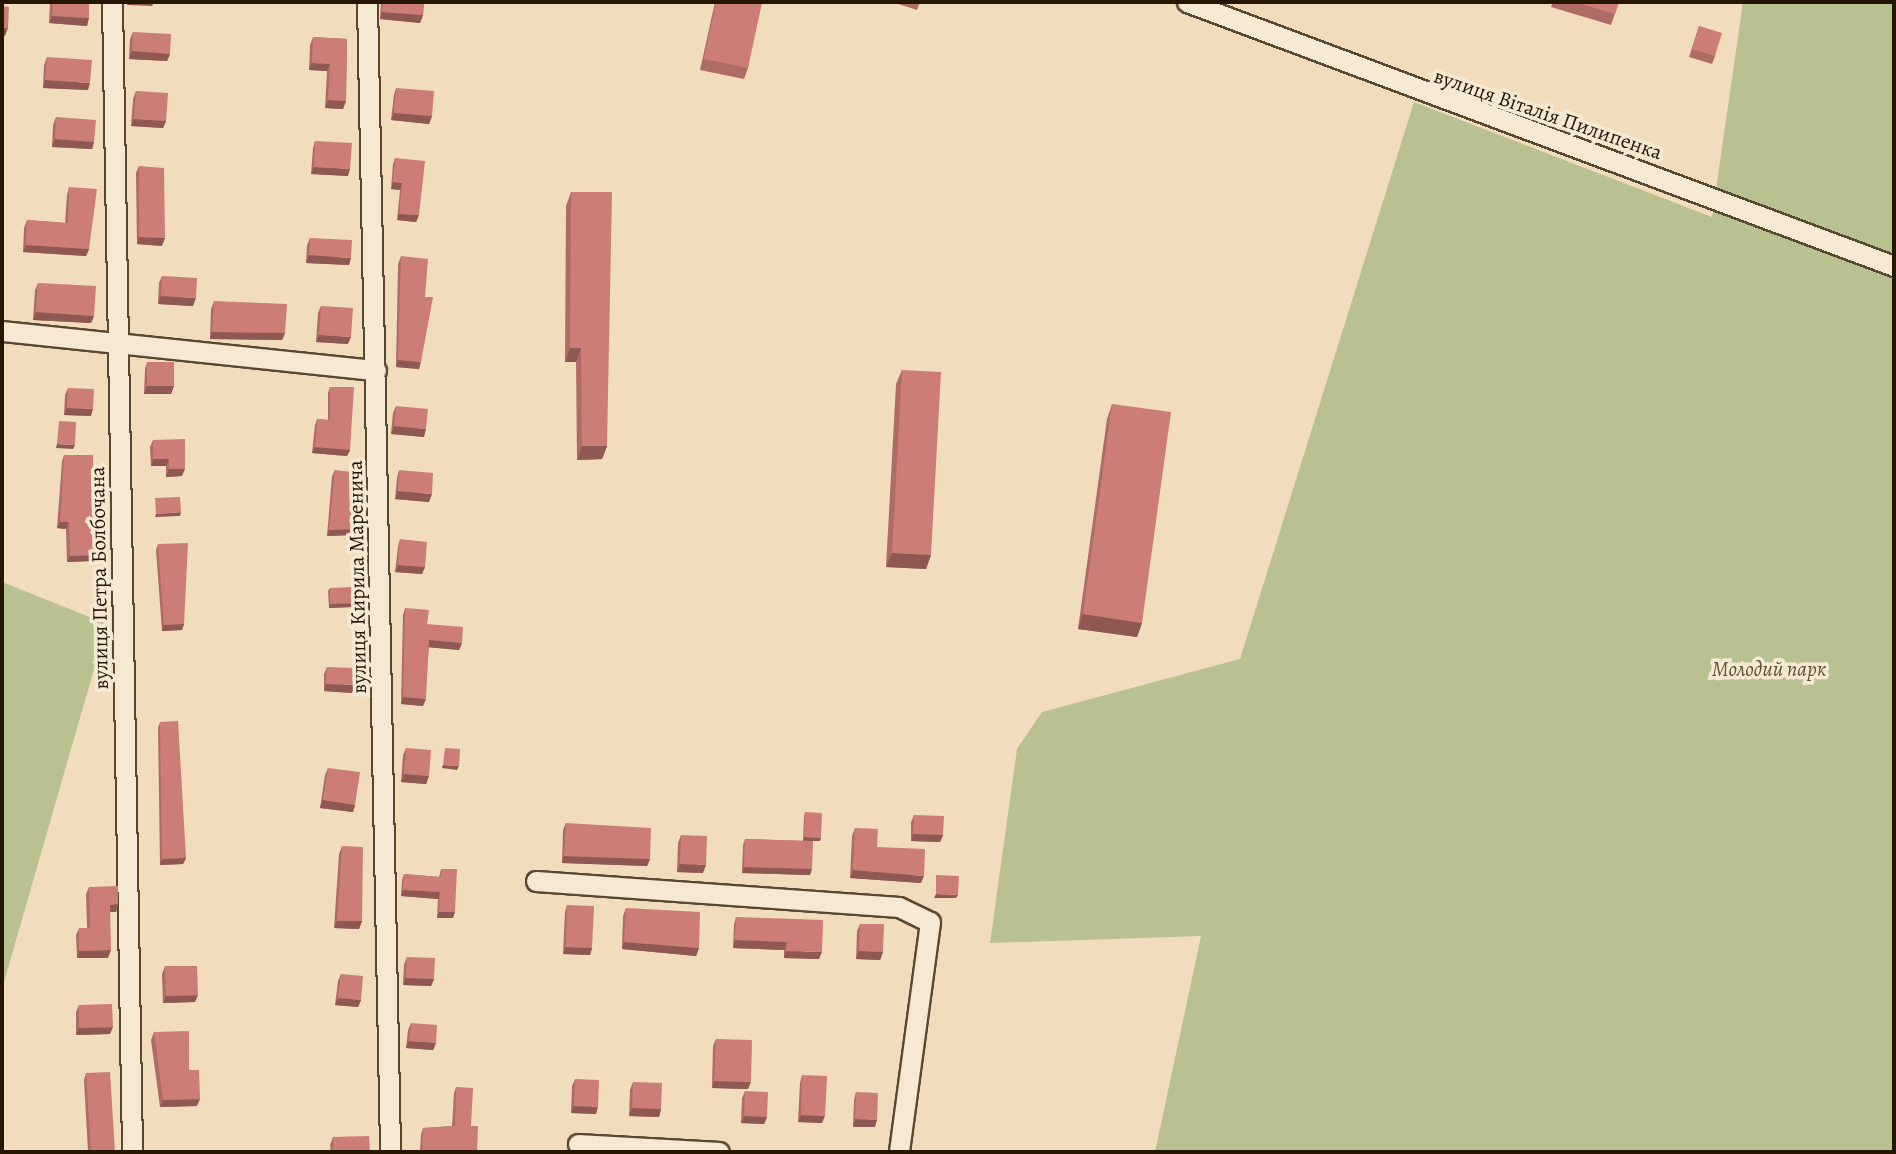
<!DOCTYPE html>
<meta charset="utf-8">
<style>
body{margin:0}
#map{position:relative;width:1896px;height:1154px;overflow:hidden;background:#f1ddbb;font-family:Alegreya,serif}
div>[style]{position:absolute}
.green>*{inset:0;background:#b9c191}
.roads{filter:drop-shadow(2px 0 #584832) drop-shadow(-2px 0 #584832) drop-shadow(0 2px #584832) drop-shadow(0 -2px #584832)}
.minor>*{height:19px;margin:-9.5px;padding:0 9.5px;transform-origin:9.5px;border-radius:9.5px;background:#f6e9d3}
.wall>*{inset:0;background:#af6c65}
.shaded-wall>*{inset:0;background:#8f5853}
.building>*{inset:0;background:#cc7e76}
span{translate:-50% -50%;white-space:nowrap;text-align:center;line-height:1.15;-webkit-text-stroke:7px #f6e9d3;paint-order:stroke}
.street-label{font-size:21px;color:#251604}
.park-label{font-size:21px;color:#595235;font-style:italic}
.frame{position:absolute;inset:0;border:4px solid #251604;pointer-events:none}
</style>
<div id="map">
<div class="green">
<div style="clip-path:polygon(1743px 2px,1894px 2px,1894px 1152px,1155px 1152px,1201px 936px,990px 943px,1017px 749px,1042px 712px,1240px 659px,1414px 102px,1712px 217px)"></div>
<div style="clip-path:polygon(2px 582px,107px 624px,2px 989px)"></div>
</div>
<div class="roads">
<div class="minor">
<div style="left:112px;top:2px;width:1150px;rotate:89deg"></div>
<div style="left:367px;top:2px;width:1150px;rotate:88.85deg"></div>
<div style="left:1187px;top:2px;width:755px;rotate:20.48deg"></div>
<div style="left:2px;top:331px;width:376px;rotate:6deg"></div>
<div style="left:536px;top:881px;width:364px;rotate:4.1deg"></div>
<div style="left:899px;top:907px;width:34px;rotate:26deg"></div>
<div style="left:930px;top:922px;width:232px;rotate:97.7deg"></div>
<div style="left:578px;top:1144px;width:141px;rotate:3.2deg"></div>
</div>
</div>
<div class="wall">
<div style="clip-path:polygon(50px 2px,89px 2px,87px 26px,49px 23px)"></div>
<div style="clip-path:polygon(381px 2px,424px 2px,423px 15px,420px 23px,380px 19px)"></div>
<div style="clip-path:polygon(715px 2px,758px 2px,748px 68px,744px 79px,700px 70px)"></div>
<div style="clip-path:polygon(892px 2px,920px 2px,917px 10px)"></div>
<div style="clip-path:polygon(1553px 2px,1619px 2px,1611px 25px,1551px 7px)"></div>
<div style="clip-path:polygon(1699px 26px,1715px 56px,1712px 64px,1689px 57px)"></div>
<div style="clip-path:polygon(133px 32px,170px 54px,167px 61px,129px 59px,130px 39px)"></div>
<div style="clip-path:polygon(313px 37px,347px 39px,346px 101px,343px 109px,325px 108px,327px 71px,309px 70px,310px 45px)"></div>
<div style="clip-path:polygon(47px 57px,88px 90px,43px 88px,44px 65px)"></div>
<div style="clip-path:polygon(396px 88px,432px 116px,429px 124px,391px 120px,394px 95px)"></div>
<div style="clip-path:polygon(136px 91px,166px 121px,163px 128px,131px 126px,133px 99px)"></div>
<div style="clip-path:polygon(56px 117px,94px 142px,92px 149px,52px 147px,53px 125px)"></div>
<div style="clip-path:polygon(315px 141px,348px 176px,311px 174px,313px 148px)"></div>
<div style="clip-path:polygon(395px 158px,419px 215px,416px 222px,397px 220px,400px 190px,391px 189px,393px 164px)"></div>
<div style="clip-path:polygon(139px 166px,162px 246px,137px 244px,136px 173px)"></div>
<div style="clip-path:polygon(69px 187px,89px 249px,86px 256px,23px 252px,24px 228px,27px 220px,65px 223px,67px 195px)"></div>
<div style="clip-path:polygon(571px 192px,607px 446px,602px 459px,577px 460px,576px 362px,565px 362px,566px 206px)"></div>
<div style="clip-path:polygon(310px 238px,349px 265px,306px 263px,307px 245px)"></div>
<div style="clip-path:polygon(401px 256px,419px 369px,396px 367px,398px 264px)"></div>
<div style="clip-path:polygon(162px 276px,193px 306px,158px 304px,159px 283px)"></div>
<div style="clip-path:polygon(38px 283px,94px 316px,91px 323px,33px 320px,35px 290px)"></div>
<div style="clip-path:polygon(214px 301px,285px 333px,282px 340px,210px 339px,211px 309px)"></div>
<div style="clip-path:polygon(321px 306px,348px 344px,316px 342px,318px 313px)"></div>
<div style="clip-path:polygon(147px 362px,174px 386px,171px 394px,144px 394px,145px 369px)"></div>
<div style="clip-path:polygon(902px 370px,931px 555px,926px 569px,886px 567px,896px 384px)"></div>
<div style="clip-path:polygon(330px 387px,350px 450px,347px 456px,312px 453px,315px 425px,317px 419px,328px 420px,328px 393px)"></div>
<div style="clip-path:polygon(68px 388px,91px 416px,64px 415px,65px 395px)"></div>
<div style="clip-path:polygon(1112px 404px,1142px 623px,1137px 637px,1078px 629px,1107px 419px)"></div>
<div style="clip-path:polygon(396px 406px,424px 437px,391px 434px,393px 413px)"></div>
<div style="clip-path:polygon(153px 440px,182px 476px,166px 477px,166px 466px,151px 466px,150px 447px)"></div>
<div style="clip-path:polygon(64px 455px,96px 555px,93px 561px,67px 562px,66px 529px,57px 528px,62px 461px)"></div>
<div style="clip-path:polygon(335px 470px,353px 535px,327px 536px,332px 476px)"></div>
<div style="clip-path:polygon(399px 470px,429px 502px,395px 499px,397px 478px)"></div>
<div style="clip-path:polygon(400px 539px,425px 567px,422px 574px,395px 572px,398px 547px)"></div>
<div style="clip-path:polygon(158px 544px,184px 624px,182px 630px,162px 631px,156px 550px)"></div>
<div style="clip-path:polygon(330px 588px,352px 607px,329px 608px,328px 591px)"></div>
<div style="clip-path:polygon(405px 608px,427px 624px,462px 643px,459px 650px,429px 647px,423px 706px,401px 704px,403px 615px)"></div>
<div style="clip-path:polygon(327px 667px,352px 693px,324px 691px,324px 674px)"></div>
<div style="clip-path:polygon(160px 722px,186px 858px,183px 864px,160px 865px,158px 728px)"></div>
<div style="clip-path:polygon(406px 748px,429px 776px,426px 784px,401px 782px,403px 755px)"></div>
<div style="clip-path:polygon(328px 768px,355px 805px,353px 812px,320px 808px,325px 775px)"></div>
<div style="clip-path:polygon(805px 812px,820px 841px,813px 841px,810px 875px,742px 873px,743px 845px,745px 839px,803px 841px,804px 816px)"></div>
<div style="clip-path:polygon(914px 815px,943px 835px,940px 842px,911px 841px,911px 822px)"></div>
<div style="clip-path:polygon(566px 823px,650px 859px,647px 866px,562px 863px,563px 830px)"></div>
<div style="clip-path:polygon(855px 828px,877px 847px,921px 883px,850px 878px,852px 836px)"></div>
<div style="clip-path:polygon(681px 835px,703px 873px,677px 872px,678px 843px)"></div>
<div style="clip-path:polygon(342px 846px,362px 921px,359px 929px,334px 928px,339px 854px)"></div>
<div style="clip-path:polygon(441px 869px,453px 918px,437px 918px,438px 899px,401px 896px,402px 880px,404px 874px,439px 877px)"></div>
<div style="clip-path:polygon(89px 887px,118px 904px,116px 912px,110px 912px,108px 958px,77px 958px,76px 935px,79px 928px,87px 928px,86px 894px)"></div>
<div style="clip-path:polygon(567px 905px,592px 948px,590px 955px,563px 954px,565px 912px)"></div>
<div style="clip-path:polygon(626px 908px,699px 948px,696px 956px,622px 949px,623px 916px)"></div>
<div style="clip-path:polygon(736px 917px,819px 959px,784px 958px,784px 950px,733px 948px,734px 924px)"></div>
<div style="clip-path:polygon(860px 924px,883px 952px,880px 960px,856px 959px,857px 931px)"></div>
<div style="clip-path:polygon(407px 957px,434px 979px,431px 986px,403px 985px,404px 965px)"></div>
<div style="clip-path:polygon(165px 966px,195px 1002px,163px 1003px,162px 974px)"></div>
<div style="clip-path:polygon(341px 974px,361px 1000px,358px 1007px,335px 1005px,338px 981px)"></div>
<div style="clip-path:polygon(79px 1005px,110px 1034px,76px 1035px,76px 1012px)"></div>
<div style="clip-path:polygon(411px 1023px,436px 1043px,433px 1050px,406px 1048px,408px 1030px)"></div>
<div style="clip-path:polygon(154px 1032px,189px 1070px,197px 1106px,160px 1107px,151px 1040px)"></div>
<div style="clip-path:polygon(716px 1039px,748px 1089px,712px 1088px,713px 1046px)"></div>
<div style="clip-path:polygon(86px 1073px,115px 1152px,88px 1152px,84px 1080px)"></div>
<div style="clip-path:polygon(802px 1075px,822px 1123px,798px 1122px,800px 1083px)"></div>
<div style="clip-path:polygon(575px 1079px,596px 1114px,571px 1113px,572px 1086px)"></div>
<div style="clip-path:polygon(633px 1082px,661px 1109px,659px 1117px,629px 1116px,630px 1090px)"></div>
<div style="clip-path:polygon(456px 1087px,471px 1126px,477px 1152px,420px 1152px,421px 1134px,423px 1128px,452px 1126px,454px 1093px)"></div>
<div style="clip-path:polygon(745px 1091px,767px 1117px,764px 1124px,741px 1123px,742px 1098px)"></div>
<div style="clip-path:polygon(856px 1092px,875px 1127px,853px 1127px,854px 1100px)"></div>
<div style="clip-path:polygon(333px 1137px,370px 1152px,331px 1152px,330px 1145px)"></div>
</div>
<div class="shaded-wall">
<div style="clip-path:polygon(128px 2px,154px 2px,152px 6px,127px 5px)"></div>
<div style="clip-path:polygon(382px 12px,423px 15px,420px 23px,380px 19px)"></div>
<div style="clip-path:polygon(52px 16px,89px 18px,87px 26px,49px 23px)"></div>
<div style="clip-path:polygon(2px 28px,8px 28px,5px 36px,2px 35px)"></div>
<div style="clip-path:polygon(132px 51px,170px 54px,167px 61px,129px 59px)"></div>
<div style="clip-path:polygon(312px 63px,330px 64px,327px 71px,309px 70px)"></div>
<div style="clip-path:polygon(45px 80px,90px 83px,88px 90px,43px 88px)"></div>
<div style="clip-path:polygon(328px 100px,346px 101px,343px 109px,325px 108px)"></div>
<div style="clip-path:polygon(394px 113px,432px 116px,429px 124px,391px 120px)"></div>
<div style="clip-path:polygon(134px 119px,166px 121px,163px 128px,131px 126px)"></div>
<div style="clip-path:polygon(55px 139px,94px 142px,92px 149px,52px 147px)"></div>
<div style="clip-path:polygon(314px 167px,350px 169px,348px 176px,311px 174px)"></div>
<div style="clip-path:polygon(393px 182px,402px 183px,400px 190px,391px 189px)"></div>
<div style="clip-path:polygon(399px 214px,419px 215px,416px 222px,397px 220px)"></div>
<div style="clip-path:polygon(139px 237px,165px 238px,162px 246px,137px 244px)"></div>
<div style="clip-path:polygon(26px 245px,89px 249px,86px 256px,23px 252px)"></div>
<div style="clip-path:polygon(309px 255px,351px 258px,349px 265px,306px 263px)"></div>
<div style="clip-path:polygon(161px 296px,196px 298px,193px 306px,158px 304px)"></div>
<div style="clip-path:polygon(36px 312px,94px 316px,91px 323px,33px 320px)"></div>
<div style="clip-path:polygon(212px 332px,285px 333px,282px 340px,210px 339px)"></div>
<div style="clip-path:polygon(319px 335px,351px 337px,348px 344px,316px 342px)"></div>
<div style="clip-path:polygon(570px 348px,581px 348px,576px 362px,565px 362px)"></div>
<div style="clip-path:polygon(398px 360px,421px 362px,419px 369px,396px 367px)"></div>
<div style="clip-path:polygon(147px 386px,174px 386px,171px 394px,144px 394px)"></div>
<div style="clip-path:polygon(67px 408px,93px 409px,91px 416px,64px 415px)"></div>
<div style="clip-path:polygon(394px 426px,426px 429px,424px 437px,391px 434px)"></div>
<div style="clip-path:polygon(57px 444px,75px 445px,73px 449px,56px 448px)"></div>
<div style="clip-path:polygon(582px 446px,607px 446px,602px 459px,577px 460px)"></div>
<div style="clip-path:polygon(315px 447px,350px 450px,347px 456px,312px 453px)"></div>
<div style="clip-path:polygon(153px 459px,169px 459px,166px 466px,151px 466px)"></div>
<div style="clip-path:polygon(169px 469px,185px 469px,182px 476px,166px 477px)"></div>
<div style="clip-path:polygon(398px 491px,432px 494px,429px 502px,395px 499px)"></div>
<div style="clip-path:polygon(181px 512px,180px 516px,155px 517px,156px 514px)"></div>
<div style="clip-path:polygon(60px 522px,69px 522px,66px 529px,57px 528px)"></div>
<div style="clip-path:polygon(355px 529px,353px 535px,327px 536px,329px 530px)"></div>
<div style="clip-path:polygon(892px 553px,931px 555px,926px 569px,886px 567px)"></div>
<div style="clip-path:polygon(96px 555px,93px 561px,67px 562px,70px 556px)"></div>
<div style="clip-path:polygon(398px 565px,425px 567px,422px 574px,395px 572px)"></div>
<div style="clip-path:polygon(354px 603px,352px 607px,329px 608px,330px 604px)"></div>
<div style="clip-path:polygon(1083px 614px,1142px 623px,1137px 637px,1078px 629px)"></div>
<div style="clip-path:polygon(184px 624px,182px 630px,162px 631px,164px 625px)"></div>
<div style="clip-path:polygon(429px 640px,462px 643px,459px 650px,426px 647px)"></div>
<div style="clip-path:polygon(326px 684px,355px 685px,352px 693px,324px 691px)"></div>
<div style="clip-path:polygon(403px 697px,426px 699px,423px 706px,401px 704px)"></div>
<div style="clip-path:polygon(443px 765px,459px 766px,457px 770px,442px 768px)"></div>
<div style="clip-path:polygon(404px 774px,429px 776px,426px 784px,401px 782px)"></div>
<div style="clip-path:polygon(323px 800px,355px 805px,353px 812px,320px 808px)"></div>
<div style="clip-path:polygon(913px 834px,943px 835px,940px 842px,911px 841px)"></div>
<div style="clip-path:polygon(804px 837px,821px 838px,820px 841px,803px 841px)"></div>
<div style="clip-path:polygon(564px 856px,650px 859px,647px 866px,562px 863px)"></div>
<div style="clip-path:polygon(186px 858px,183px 864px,160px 865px,162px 859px)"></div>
<div style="clip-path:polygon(680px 864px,706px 865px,703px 873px,677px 872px)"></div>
<div style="clip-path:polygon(744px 867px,812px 869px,810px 875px,742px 873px)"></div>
<div style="clip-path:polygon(853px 870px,924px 876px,921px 883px,850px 878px)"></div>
<div style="clip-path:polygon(403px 890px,440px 892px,438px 899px,401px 896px)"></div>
<div style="clip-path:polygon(936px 894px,958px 895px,956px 898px,934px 898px)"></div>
<div style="clip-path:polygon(118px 904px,116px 912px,107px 912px,110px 905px)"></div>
<div style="clip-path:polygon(439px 912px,455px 912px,453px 918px,437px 918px)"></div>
<div style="clip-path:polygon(337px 921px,362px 921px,359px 929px,334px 928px)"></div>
<div style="clip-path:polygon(735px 940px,787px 942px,784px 950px,733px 948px)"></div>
<div style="clip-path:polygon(624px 942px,699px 948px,696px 956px,622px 949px)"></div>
<div style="clip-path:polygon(566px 947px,592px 948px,590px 955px,563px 954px)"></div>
<div style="clip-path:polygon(111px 950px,108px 958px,77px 958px,79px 951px)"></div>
<div style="clip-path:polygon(786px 951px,822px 952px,819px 959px,784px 958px)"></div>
<div style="clip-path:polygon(859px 951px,883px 952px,880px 960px,856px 959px)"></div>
<div style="clip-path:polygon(406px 978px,434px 979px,431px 986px,403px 985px)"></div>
<div style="clip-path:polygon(198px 995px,195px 1002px,163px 1003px,166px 996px)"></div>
<div style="clip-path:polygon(338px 998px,361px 1000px,358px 1007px,335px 1005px)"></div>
<div style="clip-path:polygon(113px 1027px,110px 1034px,76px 1035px,79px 1028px)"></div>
<div style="clip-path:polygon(409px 1041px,436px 1043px,433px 1050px,406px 1048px)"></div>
<div style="clip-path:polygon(714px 1081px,751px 1082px,748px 1089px,712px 1088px)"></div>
<div style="clip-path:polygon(200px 1099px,197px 1106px,160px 1107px,163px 1100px)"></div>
<div style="clip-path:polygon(574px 1106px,598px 1107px,596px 1114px,571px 1113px)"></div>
<div style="clip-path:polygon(632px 1108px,661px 1109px,659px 1117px,629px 1116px)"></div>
<div style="clip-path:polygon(801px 1115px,825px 1116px,822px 1123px,798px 1122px)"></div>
<div style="clip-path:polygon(744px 1116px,767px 1117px,764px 1124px,741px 1123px)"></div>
<div style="clip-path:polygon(855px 1119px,877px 1120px,875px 1127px,853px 1127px)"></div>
</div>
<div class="building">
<div style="clip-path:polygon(53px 2px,89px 2px,89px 18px,52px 16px)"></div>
<div style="clip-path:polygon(383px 2px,424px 2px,423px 15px,382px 12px)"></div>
<div style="clip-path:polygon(716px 2px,762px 3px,748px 68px,704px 59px)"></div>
<div style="clip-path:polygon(1575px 2px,1619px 2px,1615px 14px)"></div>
<div style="clip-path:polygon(2px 6px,9px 7px,8px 28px,2px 28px)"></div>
<div style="clip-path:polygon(1699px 26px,1722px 33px,1715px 56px,1692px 49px)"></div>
<div style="clip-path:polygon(133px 32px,171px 34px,170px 54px,132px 51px)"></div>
<div style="clip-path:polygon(313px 37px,347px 39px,346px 101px,328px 100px,330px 64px,312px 63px)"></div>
<div style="clip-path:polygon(47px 57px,92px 60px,90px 83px,45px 80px)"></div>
<div style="clip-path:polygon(396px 88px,434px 91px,432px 116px,394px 113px)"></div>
<div style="clip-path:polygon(136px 91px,168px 93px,166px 121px,134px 119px)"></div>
<div style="clip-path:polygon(56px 117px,96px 120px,94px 142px,55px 139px)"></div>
<div style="clip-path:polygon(315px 141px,352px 143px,350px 169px,314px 167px)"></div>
<div style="clip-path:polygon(395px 158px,425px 161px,419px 215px,399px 214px,402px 183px,393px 182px)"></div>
<div style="clip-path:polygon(139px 166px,164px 168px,165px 238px,139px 237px)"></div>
<div style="clip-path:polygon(69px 187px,97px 189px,89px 249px,26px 245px,27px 220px,68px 223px)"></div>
<div style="clip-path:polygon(571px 192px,612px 192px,607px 446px,582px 446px,581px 348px,570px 348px)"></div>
<div style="clip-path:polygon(310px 238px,352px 240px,351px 258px,309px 255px)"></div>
<div style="clip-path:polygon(401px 256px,428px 259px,425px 297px,433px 297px,421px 362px,398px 360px)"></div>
<div style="clip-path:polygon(162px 276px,197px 278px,196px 298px,161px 296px)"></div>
<div style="clip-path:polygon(38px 283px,96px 286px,94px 316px,36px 312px)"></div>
<div style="clip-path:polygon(214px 301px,287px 304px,285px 333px,212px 332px)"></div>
<div style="clip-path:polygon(321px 306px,353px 308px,351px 337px,319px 335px)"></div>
<div style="clip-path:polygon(147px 362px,174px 362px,174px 386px,147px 386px)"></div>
<div style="clip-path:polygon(902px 370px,941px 372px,931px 555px,892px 553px)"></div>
<div style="clip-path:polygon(330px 387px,354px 387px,350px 450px,315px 447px,317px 419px,330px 420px)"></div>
<div style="clip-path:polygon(68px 388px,94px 389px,93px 409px,67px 408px)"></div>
<div style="clip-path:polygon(1112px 404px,1171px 412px,1142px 623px,1083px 614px)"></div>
<div style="clip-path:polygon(396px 406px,428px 409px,426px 429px,394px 426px)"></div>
<div style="clip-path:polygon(59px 421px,76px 422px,75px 445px,57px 444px)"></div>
<div style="clip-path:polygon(185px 439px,185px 469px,169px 469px,169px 459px,153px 459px,153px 440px)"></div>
<div style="clip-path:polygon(64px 455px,93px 455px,96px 555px,70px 556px,69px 522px,60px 522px)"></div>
<div style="clip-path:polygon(335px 470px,352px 472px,355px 529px,329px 530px)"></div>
<div style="clip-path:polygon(399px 470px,433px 473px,432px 494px,398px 491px)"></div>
<div style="clip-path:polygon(180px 497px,181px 512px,156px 514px,155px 498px)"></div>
<div style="clip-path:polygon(400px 539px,427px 542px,425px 567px,398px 565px)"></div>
<div style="clip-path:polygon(188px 543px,184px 624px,164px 625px,158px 544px)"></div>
<div style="clip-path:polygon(353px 587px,354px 603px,330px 604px,330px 588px)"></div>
<div style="clip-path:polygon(405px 608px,429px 610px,427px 624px,463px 627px,462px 643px,429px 640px,426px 699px,403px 697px)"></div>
<div style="clip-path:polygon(327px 667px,356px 668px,355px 685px,326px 684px)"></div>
<div style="clip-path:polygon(178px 721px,186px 858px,162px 859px,160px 722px)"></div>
<div style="clip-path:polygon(406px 748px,431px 750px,429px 776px,404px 774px)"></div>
<div style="clip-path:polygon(445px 748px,460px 749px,459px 766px,443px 765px)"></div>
<div style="clip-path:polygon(328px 768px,360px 772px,355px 805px,323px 800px)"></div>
<div style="clip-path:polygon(805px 812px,822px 813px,821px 838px,804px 837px)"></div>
<div style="clip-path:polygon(914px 815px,944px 816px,943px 835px,913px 834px)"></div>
<div style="clip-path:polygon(566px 823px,651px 828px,650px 859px,564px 856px)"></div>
<div style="clip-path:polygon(855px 828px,878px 829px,877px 847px,925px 849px,924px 876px,853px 870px)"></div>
<div style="clip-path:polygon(681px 835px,707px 836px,706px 865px,680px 864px)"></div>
<div style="clip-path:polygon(745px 839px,813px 841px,812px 869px,744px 867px)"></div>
<div style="clip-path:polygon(342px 846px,363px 847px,362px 921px,337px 921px)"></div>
<div style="clip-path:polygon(441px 869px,457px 869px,455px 912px,439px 912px,440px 892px,403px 890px,404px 874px,441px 877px)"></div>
<div style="clip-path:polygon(936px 875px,959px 876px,958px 895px,936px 894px)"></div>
<div style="clip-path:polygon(118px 886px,118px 904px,110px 905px,111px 950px,79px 951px,79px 928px,90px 928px,89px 887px)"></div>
<div style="clip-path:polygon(567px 905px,594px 906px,592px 948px,566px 947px)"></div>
<div style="clip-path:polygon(626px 908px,700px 912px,699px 948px,624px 942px)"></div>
<div style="clip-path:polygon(736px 917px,823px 920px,822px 952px,786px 951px,787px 942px,735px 940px)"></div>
<div style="clip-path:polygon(860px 924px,884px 924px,883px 952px,859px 951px)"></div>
<div style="clip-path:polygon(407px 957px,435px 958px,434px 979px,406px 978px)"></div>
<div style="clip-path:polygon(165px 966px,197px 966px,198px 995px,166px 996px)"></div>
<div style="clip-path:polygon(341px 974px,363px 976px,361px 1000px,338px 998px)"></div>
<div style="clip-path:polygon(112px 1004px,113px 1027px,79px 1028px,79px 1005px)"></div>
<div style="clip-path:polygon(411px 1023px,437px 1025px,436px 1043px,409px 1041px)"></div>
<div style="clip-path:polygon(189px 1031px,189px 1070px,199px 1070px,200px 1099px,163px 1100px,154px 1032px)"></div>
<div style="clip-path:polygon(716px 1039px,752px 1040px,751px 1082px,714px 1081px)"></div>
<div style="clip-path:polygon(110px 1072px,115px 1152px,91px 1152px,86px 1073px)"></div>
<div style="clip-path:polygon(802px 1075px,827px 1076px,825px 1116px,801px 1115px)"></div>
<div style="clip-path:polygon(575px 1079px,599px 1080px,598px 1107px,574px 1106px)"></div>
<div style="clip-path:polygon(633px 1082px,662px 1083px,661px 1109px,632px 1108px)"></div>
<div style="clip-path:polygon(456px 1087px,473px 1088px,471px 1126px,478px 1126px,477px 1152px,422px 1152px,423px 1128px,455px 1126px)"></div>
<div style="clip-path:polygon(745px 1091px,768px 1092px,767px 1117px,744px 1116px)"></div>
<div style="clip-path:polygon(856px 1092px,878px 1093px,877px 1120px,855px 1119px)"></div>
<div style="clip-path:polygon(369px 1136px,370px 1152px,333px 1152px,333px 1137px)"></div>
<div style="clip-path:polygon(199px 1151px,199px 1152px,167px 1152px)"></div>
</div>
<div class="street-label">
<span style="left:1548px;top:114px;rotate:19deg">вулиця Віталія Пилипенка</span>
<span style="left:357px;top:577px;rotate:-91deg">вулиця Кирила Маренича</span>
<span style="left:99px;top:578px;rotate:-91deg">вулиця Петра Болбочана</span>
</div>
<div class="park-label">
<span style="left:1769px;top:669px">Молодий парк</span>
</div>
<div class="frame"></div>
</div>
